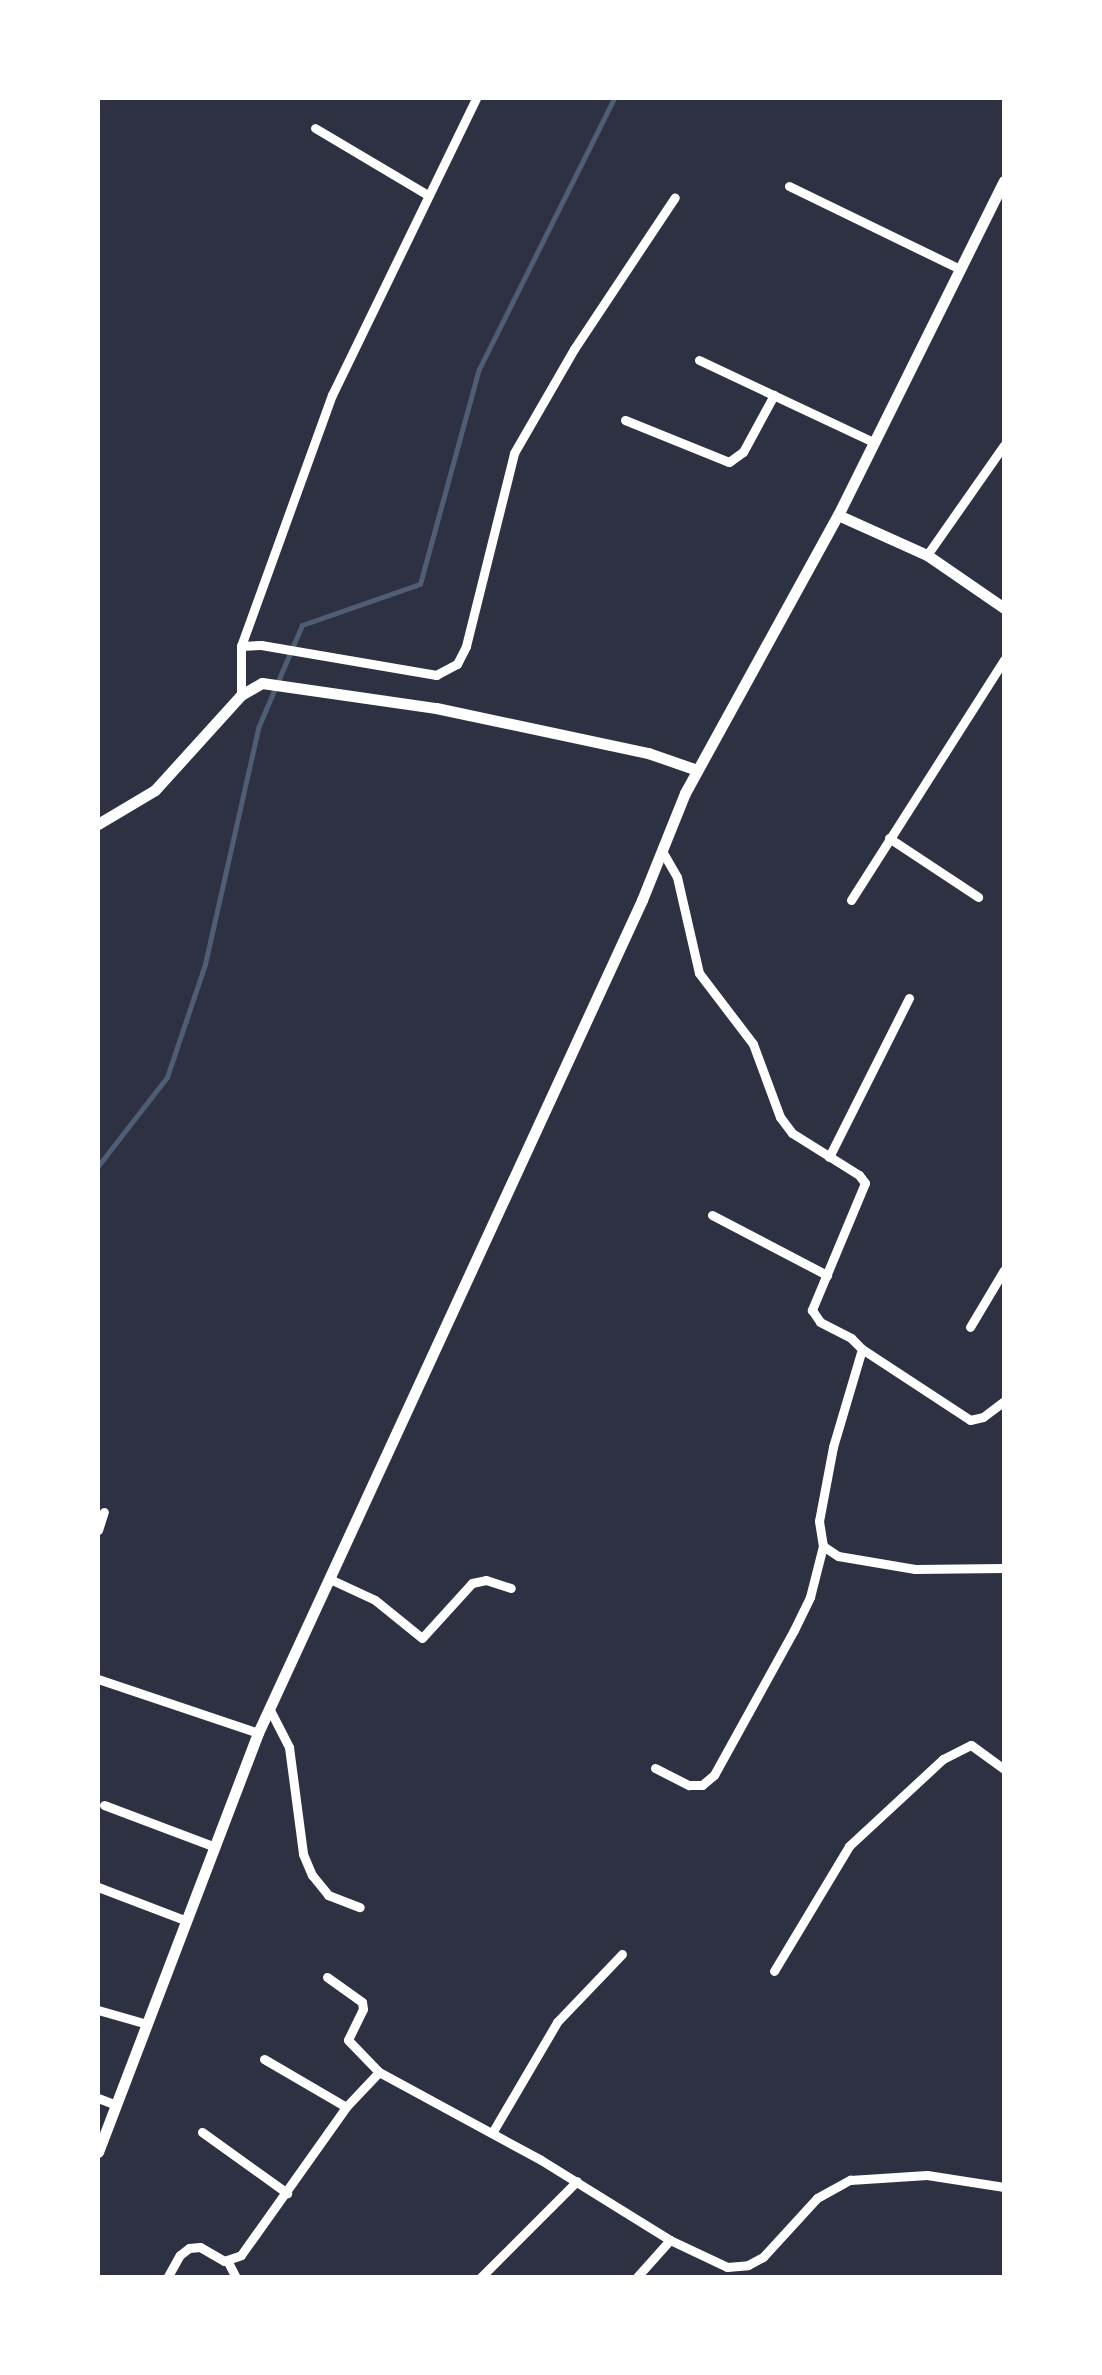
<!DOCTYPE html>
<style>
body{margin:0}
#map{position:relative;width:1102px;height:2375px;overflow:hidden;background:#2d3142;font-family:Signika,sans-serif}
div>[style]{position:absolute}
.stream>*{height:5px;margin:-2.5px;padding:0 2.5px;transform-origin:2.5px;border-radius:2.5px;background:#4f5d75}
.minor>*{height:9px;margin:-4.5px;padding:0 4.5px;transform-origin:4.5px;border-radius:4.5px;background:#fff}
.tertiary>*{height:11px;margin:-5.5px;padding:0 5.5px;transform-origin:5.5px;border-radius:5.5px;background:#fff}
span{translate:-50% -50%;white-space:nowrap;text-align:center;line-height:1.15;-webkit-text-stroke:9px #fff;paint-order:stroke}
.frame{position:absolute;inset:0;border:100px solid #fff;pointer-events:none}
</style>
<div id="map">
<div class="stream">
<div style="left:98px;top:1166px;width:113px;rotate:-52.2deg"></div>
<div style="left:167px;top:1077px;width:119px;rotate:-71.4deg"></div>
<div style="left:205px;top:964px;width:242px;rotate:-77.3deg"></div>
<div style="left:258px;top:728px;width:112px;rotate:-66.9deg"></div>
<div style="left:302px;top:625px;width:125px;rotate:-19.2deg"></div>
<div style="left:420px;top:584px;width:223px;rotate:-74.7deg"></div>
<div style="left:479px;top:369px;width:303px;rotate:-63.5deg"></div>
</div>
<div class="minor">
<div style="left:315px;top:128px;width:129px;rotate:30.7deg"></div>
<div style="left:789px;top:186px;width:190px;rotate:25.9deg"></div>
<div style="left:699px;top:360px;width:192px;rotate:25.2deg"></div>
<div style="left:625px;top:420px;width:112px;rotate:22deg"></div>
<div style="left:729px;top:462px;width:17px;rotate:-36deg"></div>
<div style="left:743px;top:452px;width:65px;rotate:-61.5deg"></div>
<div style="left:927px;top:555px;width:134px;rotate:-55deg"></div>
<div style="left:241px;top:646px;width:20px;rotate:-3deg"></div>
<div style="left:261px;top:645px;width:178px;rotate:9.7deg"></div>
<div style="left:436px;top:675px;width:24px;rotate:-28deg"></div>
<div style="left:457px;top:664px;width:20px;rotate:-63deg"></div>
<div style="left:466px;top:646px;width:199px;rotate:-76deg"></div>
<div style="left:514px;top:453px;width:120px;rotate:-60deg"></div>
<div style="left:574px;top:349px;width:182px;rotate:-56.4deg"></div>
<div style="left:241px;top:695px;width:49px;rotate:-90deg"></div>
<div style="left:241px;top:646px;width:267px;rotate:-70.1deg"></div>
<div style="left:332px;top:395px;width:330px;rotate:-64.1deg"></div>
<div style="left:889px;top:838px;width:107px;rotate:33.5deg"></div>
<div style="left:662px;top:851px;width:30px;rotate:60deg"></div>
<div style="left:677px;top:877px;width:98px;rotate:77.1deg"></div>
<div style="left:699px;top:973px;width:89px;rotate:52.7deg"></div>
<div style="left:753px;top:1044px;width:78px;rotate:69.7deg"></div>
<div style="left:780px;top:1117px;width:20px;rotate:53deg"></div>
<div style="left:792px;top:1133px;width:79px;rotate:32.1deg"></div>
<div style="left:859px;top:1175px;width:10px;rotate:53deg"></div>
<div style="left:865px;top:1183px;width:138px;rotate:112.7deg"></div>
<div style="left:812px;top:1310px;width:14px;rotate:56deg"></div>
<div style="left:820px;top:1322px;width:35px;rotate:27deg"></div>
<div style="left:851px;top:1338px;width:16px;rotate:45deg"></div>
<div style="left:862px;top:1349px;width:102px;rotate:106.5deg"></div>
<div style="left:833px;top:1447px;width:75px;rotate:100.7deg"></div>
<div style="left:819px;top:1521px;width:25px;rotate:81deg"></div>
<div style="left:823px;top:1546px;width:18px;rotate:34deg"></div>
<div style="left:838px;top:1556px;width:78px;rotate:9.6deg"></div>
<div style="left:915px;top:1569px;width:89px;rotate:-0.6deg"></div>
<div style="left:851px;top:900px;width:285px;rotate:-57.5deg"></div>
<div style="left:829px;top:1157px;width:178px;rotate:-63.3deg"></div>
<div style="left:712px;top:1215px;width:130px;rotate:27.6deg"></div>
<div style="left:970px;top:1327px;width:66px;rotate:-59.2deg"></div>
<div style="left:862px;top:1349px;width:129px;rotate:33.3deg"></div>
<div style="left:970px;top:1420px;width:13px;rotate:-13deg"></div>
<div style="left:983px;top:1417px;width:26px;rotate:-37deg"></div>
<div style="left:98px;top:1530px;width:19px;rotate:-72deg"></div>
<div style="left:332px;top:1580px;width:47px;rotate:24.9deg"></div>
<div style="left:375px;top:1600px;width:60px;rotate:39deg"></div>
<div style="left:422px;top:1638px;width:74px;rotate:-47.7deg"></div>
<div style="left:472px;top:1583px;width:14px;rotate:-12deg"></div>
<div style="left:486px;top:1580px;width:26px;rotate:18deg"></div>
<div style="left:98px;top:1679px;width:169px;rotate:18.6deg"></div>
<div style="left:270px;top:1710px;width:42px;rotate:62.8deg"></div>
<div style="left:289px;top:1747px;width:108px;rotate:82.5deg"></div>
<div style="left:303px;top:1854px;width:23px;rotate:67deg"></div>
<div style="left:312px;top:1875px;width:26px;rotate:51deg"></div>
<div style="left:328px;top:1895px;width:34px;rotate:21deg"></div>
<div style="left:655px;top:1768px;width:38px;rotate:27deg"></div>
<div style="left:689px;top:1785px;width:13px"></div>
<div style="left:702px;top:1785px;width:16px;rotate:-40deg"></div>
<div style="left:714px;top:1775px;width:166px;rotate:-61.1deg"></div>
<div style="left:794px;top:1630px;width:37px;rotate:-64deg"></div>
<div style="left:810px;top:1597px;width:53px;rotate:-75.7deg"></div>
<div style="left:104px;top:1805px;width:119px;rotate:20.7deg"></div>
<div style="left:98px;top:1887px;width:95px;rotate:20.9deg"></div>
<div style="left:774px;top:1971px;width:146px;rotate:-59deg"></div>
<div style="left:849px;top:1846px;width:128px;rotate:-42.8deg"></div>
<div style="left:943px;top:1759px;width:31px;rotate:-27deg"></div>
<div style="left:971px;top:1745px;width:41px;rotate:36deg"></div>
<div style="left:327px;top:1977px;width:43px;rotate:35.5deg"></div>
<div style="left:362px;top:2002px;width:7px;rotate:82deg"></div>
<div style="left:363px;top:2009px;width:34px;rotate:116deg"></div>
<div style="left:348px;top:2040px;width:45px;rotate:45.9deg"></div>
<div style="left:98px;top:2010px;width:51px;rotate:15.9deg"></div>
<div style="left:264px;top:2059px;width:95px;rotate:30.3deg"></div>
<div style="left:98px;top:2098px;width:19px;rotate:21deg"></div>
<div style="left:202px;top:2132px;width:105px;rotate:35.7deg"></div>
<div style="left:492px;top:2133px;width:129px;rotate:-59.6deg"></div>
<div style="left:557px;top:2022px;width:94px;rotate:-46.3deg"></div>
<div style="left:228px;top:2262px;width:18px;rotate:63deg"></div>
<div style="left:167px;top:2278px;width:26px;rotate:-61deg"></div>
<div style="left:180px;top:2255px;width:11px;rotate:-38deg"></div>
<div style="left:189px;top:2248px;width:11px;rotate:-5deg"></div>
<div style="left:200px;top:2247px;width:28px;rotate:30deg"></div>
<div style="left:224px;top:2261px;width:18px;rotate:-19deg"></div>
<div style="left:241px;top:2255px;width:181px;rotate:-54.6deg"></div>
<div style="left:346px;top:2107px;width:48px;rotate:-46.7deg"></div>
<div style="left:379px;top:2072px;width:184px;rotate:28.5deg"></div>
<div style="left:541px;top:2160px;width:152px;rotate:31.8deg"></div>
<div style="left:670px;top:2240px;width:63px;rotate:25.3deg"></div>
<div style="left:727px;top:2267px;width:21px;rotate:-5deg"></div>
<div style="left:748px;top:2265px;width:17px;rotate:-28deg"></div>
<div style="left:763px;top:2257px;width:80px;rotate:-47.5deg"></div>
<div style="left:817px;top:2198px;width:38px;rotate:-29deg"></div>
<div style="left:850px;top:2180px;width:77px;rotate:-3.7deg"></div>
<div style="left:927px;top:2175px;width:78px;rotate:8.9deg"></div>
<div style="left:480px;top:2278px;width:137px;rotate:-45deg"></div>
<div style="left:636px;top:2278px;width:51px;rotate:-48.2deg"></div>
</div>
<div class="tertiary">
<div style="left:838px;top:515px;width:98px;rotate:24.2deg"></div>
<div style="left:927px;top:555px;width:93px;rotate:34.5deg"></div>
<div style="left:98px;top:824px;width:66px;rotate:-30.8deg"></div>
<div style="left:155px;top:790px;width:128px;rotate:-47.8deg"></div>
<div style="left:241px;top:695px;width:24px;rotate:-30deg"></div>
<div style="left:262px;top:683px;width:176px;rotate:8.2deg"></div>
<div style="left:436px;top:708px;width:217px;rotate:12deg"></div>
<div style="left:648px;top:753px;width:52px;rotate:19.1deg"></div>
<div style="left:98px;top:2152px;width:449px;rotate:-69.1deg"></div>
<div style="left:258px;top:1733px;width:917px;rotate:-65.25deg"></div>
<div style="left:642px;top:900px;width:115px;rotate:-68.1deg"></div>
<div style="left:685px;top:793px;width:317px;rotate:-61.2deg"></div>
<div style="left:838px;top:515px;width:373px;rotate:-63.6deg"></div>
</div>
<div class="frame"></div>
</div>
